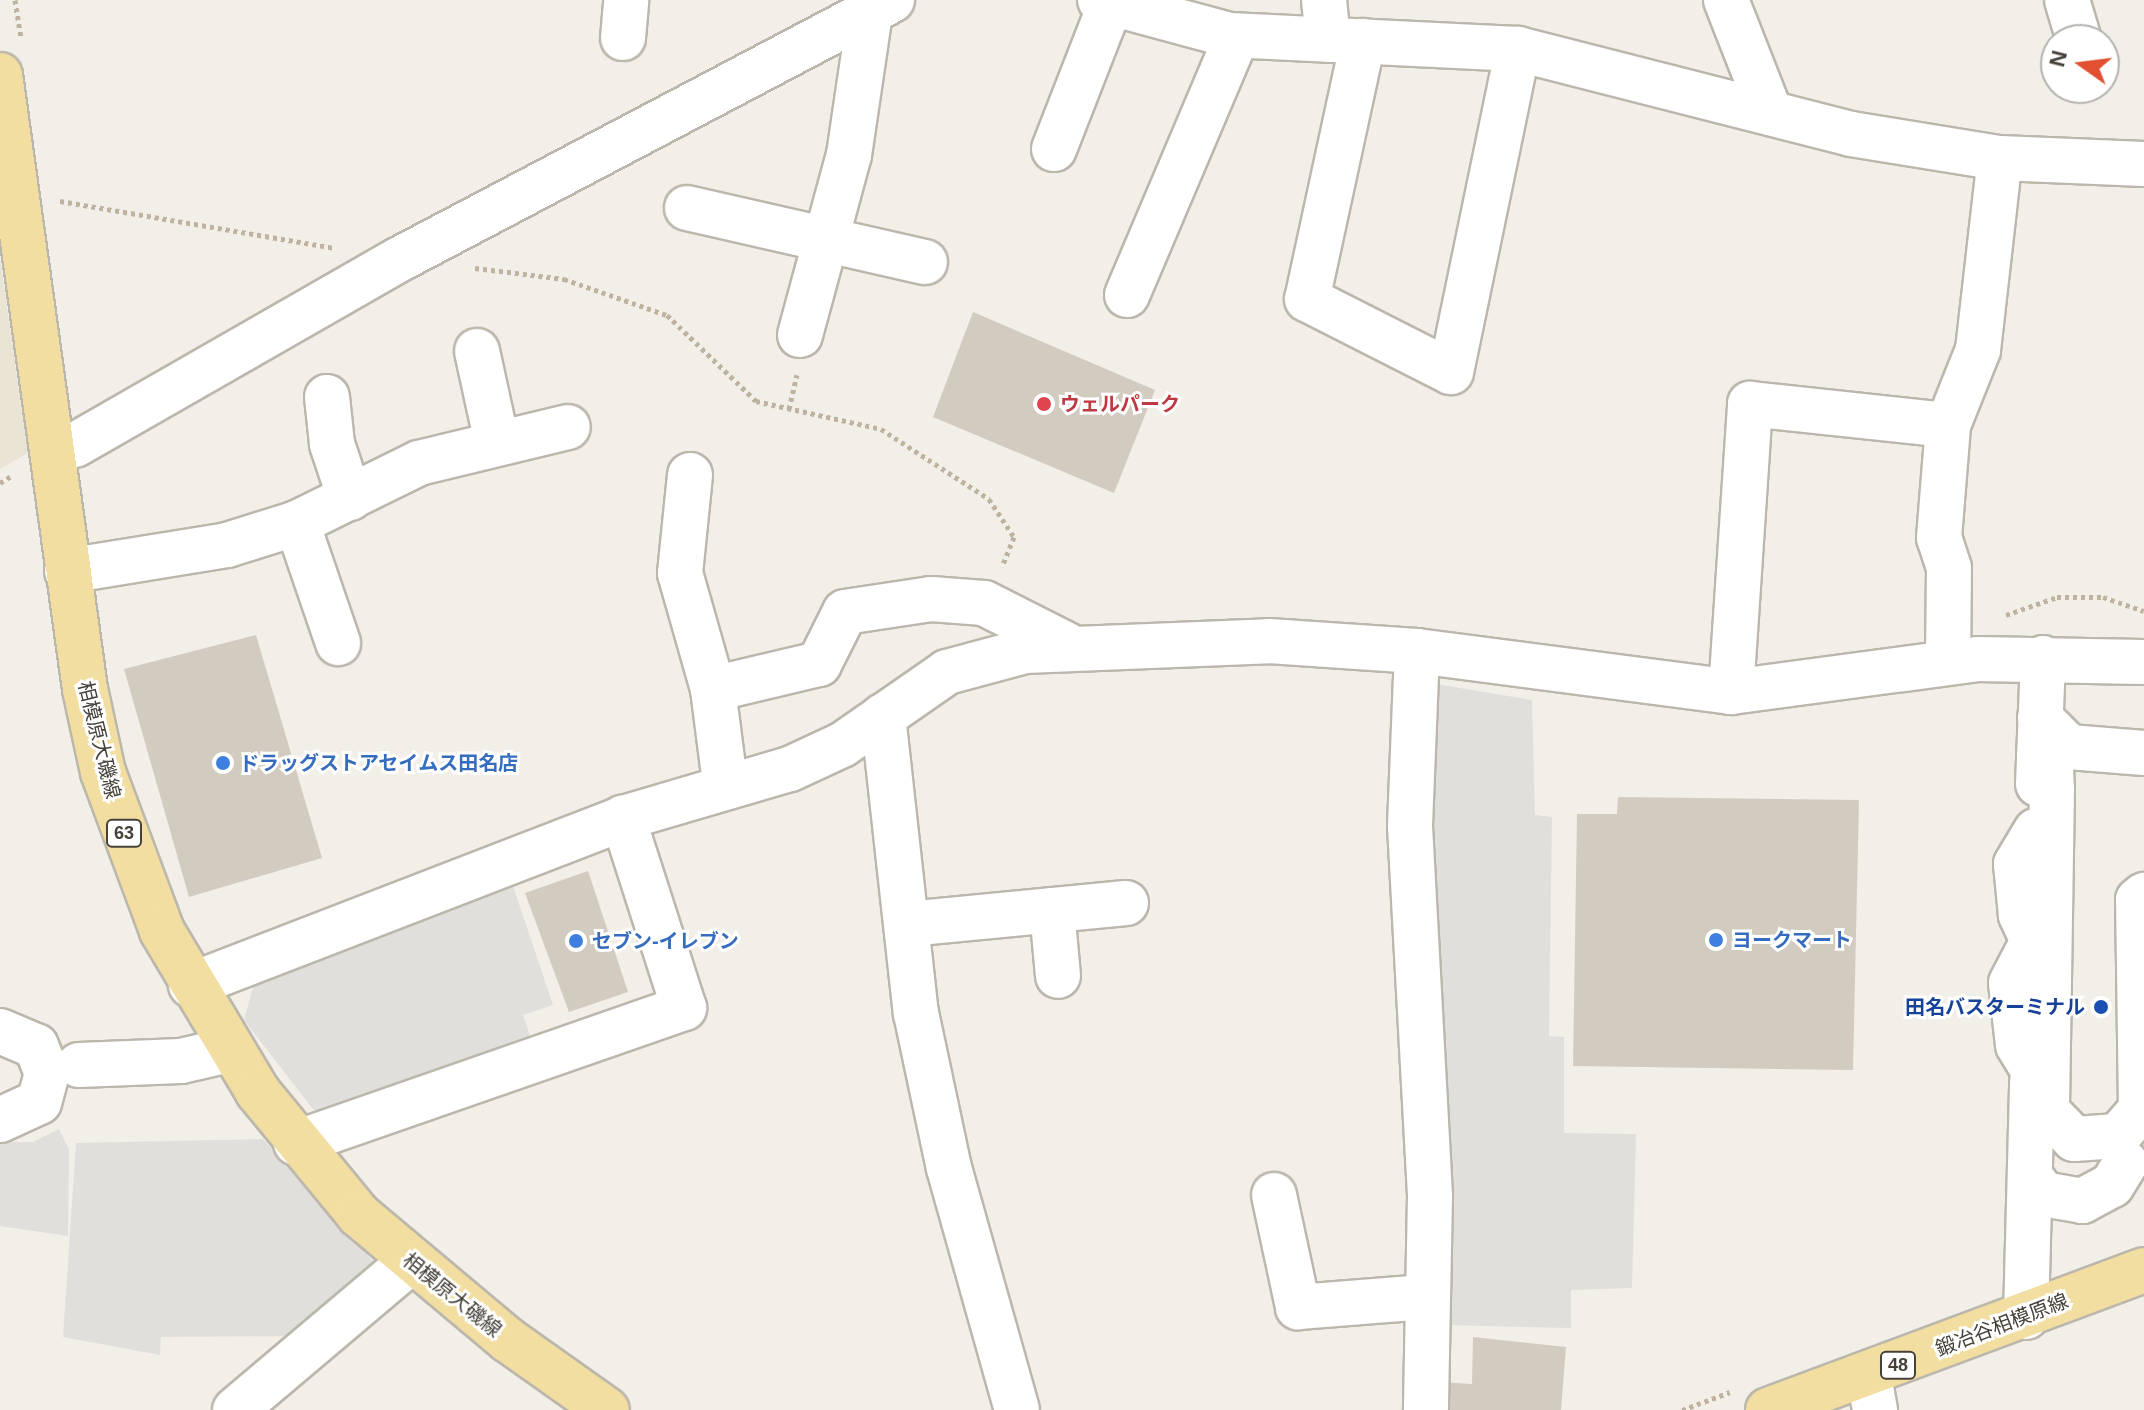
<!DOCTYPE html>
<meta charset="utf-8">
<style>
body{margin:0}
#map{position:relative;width:2144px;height:1410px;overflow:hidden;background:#f2efe8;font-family:Helvetica,"Noto Sans JP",sans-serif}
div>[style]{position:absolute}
.education>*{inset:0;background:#eae4d4}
.parking>*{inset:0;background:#e1dfdc}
.building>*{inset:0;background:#d2cbbf}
.path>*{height:5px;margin-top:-2.5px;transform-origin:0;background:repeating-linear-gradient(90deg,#bdb39f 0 4px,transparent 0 8px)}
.roads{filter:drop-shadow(2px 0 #bcb7ac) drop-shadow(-2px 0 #bcb7ac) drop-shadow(0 2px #bcb7ac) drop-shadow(0 -2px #bcb7ac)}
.minor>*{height:44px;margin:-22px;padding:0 22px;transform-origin:22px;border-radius:22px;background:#fff}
.major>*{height:44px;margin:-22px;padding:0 22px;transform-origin:22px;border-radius:22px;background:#f3dea1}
.dots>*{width:22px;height:22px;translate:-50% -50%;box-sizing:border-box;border:4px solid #fff;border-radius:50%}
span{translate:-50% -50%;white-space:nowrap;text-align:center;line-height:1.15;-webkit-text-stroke:6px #fff;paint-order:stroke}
.shield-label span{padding:2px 6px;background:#fff;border:2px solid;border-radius:6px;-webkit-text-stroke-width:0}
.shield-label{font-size:18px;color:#454038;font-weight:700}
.health-label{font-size:20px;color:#be3a42;font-weight:700}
.left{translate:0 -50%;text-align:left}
.street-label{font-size:20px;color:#454038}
.shop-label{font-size:20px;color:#366cbe;font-weight:700}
.transit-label{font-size:20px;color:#164399;font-weight:700}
.right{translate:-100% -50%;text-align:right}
.north{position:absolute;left:2040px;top:24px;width:80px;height:80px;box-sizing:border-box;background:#fff;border:2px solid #b5b3af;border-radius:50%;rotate:284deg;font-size:22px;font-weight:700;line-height:32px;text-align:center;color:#454038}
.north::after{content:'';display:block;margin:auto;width:28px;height:36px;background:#e15030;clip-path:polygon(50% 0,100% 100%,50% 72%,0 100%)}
</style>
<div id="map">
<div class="education">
<div style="clip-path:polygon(0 258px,28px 453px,0 469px)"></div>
</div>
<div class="parking">
<div style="clip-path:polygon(1436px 684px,1532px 700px,1535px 815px,1552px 817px,1549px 1036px,1564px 1037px,1564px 1133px,1636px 1134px,1632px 1288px,1571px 1290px,1571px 1328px,1444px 1325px,1425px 864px)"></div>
<div style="clip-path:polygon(512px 883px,553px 1005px,523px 1015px,531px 1039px,316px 1113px,244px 1020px,253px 987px)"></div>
<div style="clip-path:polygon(59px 1129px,69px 1149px,68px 1236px,0 1226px,0 1142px,33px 1142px)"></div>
<div style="clip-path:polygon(263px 1139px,381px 1270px,311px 1336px,161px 1337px,160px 1355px,63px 1337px,76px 1143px)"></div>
</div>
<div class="building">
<div style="clip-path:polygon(973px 312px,1155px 390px,1114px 493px,933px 417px)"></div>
<div style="clip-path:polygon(256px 635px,322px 858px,189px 897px,124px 669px)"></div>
<div style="clip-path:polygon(1618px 797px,1859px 800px,1853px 1070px,1573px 1066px,1577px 814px,1617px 814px)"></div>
<div style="clip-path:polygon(588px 871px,628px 992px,569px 1012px,525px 893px)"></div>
<div style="clip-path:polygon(1473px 1337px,1566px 1347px,1561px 1410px,1439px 1410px,1439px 1382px,1472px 1384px)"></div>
</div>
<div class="path">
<div style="left:15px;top:0;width:39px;rotate:81deg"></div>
<div style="left:60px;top:201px;width:278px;rotate:9.7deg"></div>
<div style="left:475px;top:268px;width:90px;rotate:7deg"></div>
<div style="left:564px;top:279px;width:109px;rotate:19.3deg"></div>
<div style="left:667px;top:315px;width:124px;rotate:44deg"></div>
<div style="left:756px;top:401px;width:128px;rotate:12.6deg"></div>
<div style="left:881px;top:429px;width:129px;rotate:32.9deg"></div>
<div style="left:989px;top:499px;width:45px;rotate:56.7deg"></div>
<div style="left:1014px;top:537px;width:32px;rotate:112deg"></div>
<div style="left:789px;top:409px;width:35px;rotate:-77deg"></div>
<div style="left:0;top:483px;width:15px;rotate:-32deg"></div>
<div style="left:2006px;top:615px;width:54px;rotate:-19.4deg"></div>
<div style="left:2057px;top:597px;width:46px"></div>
<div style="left:2103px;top:597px;width:43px;rotate:18.9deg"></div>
<div style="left:1682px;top:1410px;width:51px;rotate:-20.6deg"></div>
</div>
<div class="roads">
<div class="minor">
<div style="left:1100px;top:0;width:135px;rotate:15.1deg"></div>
<div style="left:1230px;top:35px;width:288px;rotate:2.8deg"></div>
<div style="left:1518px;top:49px;width:344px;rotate:14.3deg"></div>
<div style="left:1851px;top:134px;width:151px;rotate:9.2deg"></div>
<div style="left:2000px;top:158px;width:144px;rotate:2.4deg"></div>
<div style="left:1324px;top:0;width:40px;rotate:84.3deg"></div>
<div style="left:1726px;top:0;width:120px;rotate:68.6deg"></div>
<div style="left:2067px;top:0;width:42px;rotate:73.3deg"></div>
<div style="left:623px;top:38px;width:38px;rotate:-85deg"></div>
<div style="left:1363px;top:41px;width:264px;rotate:102.2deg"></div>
<div style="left:1307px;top:299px;width:161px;rotate:26.9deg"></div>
<div style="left:1451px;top:372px;width:330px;rotate:-78.3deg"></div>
<div style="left:1054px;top:149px;width:157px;rotate:-68.7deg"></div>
<div style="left:687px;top:208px;width:244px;rotate:12.8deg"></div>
<div style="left:1127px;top:295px;width:281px;rotate:-67deg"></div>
<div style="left:800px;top:335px;width:187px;rotate:-74.8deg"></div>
<div style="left:849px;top:155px;width:157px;rotate:-81.6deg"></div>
<div style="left:477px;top:351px;width:94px;rotate:77.7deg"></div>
<div style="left:327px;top:397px;width:47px;rotate:83.9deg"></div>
<div style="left:332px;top:444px;width:57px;rotate:71.6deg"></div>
<div style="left:75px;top:445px;width:374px;rotate:-29.8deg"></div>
<div style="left:400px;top:259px;width:556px;rotate:-27.76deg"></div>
<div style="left:690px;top:475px;width:99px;rotate:95.8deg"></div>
<div style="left:680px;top:573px;width:121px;rotate:74.1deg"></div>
<div style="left:713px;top:689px;width:95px;rotate:82.7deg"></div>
<div style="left:297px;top:523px;width:127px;rotate:71.1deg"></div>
<div style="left:67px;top:571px;width:162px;rotate:-9.2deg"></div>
<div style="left:227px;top:545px;width:73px;rotate:-17.4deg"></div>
<div style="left:297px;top:523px;width:136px;rotate:-26.2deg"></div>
<div style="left:419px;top:463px;width:153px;rotate:-13.6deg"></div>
<div style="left:1417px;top:651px;width:175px;rotate:92.3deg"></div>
<div style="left:1410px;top:826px;width:371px;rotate:86.9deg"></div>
<div style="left:1430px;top:1196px;width:214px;rotate:91.1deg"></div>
<div style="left:1948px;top:662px;width:94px;rotate:-89.4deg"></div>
<div style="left:1949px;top:568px;width:32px;rotate:-108deg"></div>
<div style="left:1939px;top:538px;width:113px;rotate:-85.4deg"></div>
<div style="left:713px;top:689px;width:109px;rotate:-13.3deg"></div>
<div style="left:819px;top:664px;width:58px;rotate:-63.4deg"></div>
<div style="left:845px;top:612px;width:87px;rotate:-8.6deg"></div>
<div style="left:931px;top:599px;width:53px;rotate:4.3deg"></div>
<div style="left:984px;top:603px;width:93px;rotate:26.8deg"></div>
<div style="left:1731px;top:692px;width:289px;rotate:-86.2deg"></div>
<div style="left:1750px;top:404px;width:199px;rotate:6.1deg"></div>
<div style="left:1948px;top:425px;width:81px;rotate:-68.2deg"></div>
<div style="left:1978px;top:350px;width:193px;rotate:-83.5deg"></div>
<div style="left:883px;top:716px;width:299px;rotate:83.7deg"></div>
<div style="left:916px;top:1013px;width:158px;rotate:78deg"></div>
<div style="left:949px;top:1168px;width:251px;rotate:74.3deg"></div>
<div style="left:2040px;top:718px;width:41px;rotate:45deg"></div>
<div style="left:2069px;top:747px;width:75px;rotate:4.6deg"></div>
<div style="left:2039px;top:756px;width:16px;rotate:40deg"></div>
<div style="left:2051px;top:766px;width:23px;rotate:88deg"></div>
<div style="left:2052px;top:789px;width:322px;rotate:90.9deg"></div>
<div style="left:2047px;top:1111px;width:39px;rotate:46deg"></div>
<div style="left:2074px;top:1139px;width:44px;rotate:-3.9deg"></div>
<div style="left:2118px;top:1136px;width:35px;rotate:-49deg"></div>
<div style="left:2141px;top:1110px;width:210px;rotate:-90.8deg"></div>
<div style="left:2138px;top:900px;width:8px;rotate:-40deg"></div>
<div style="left:2038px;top:784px;width:126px;rotate:-87.7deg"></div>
<div style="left:1052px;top:910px;width:66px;rotate:84.8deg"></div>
<div style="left:908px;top:924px;width:219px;rotate:-5.5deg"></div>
<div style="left:2033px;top:941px;width:29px;rotate:-115deg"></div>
<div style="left:2021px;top:915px;width:51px;rotate:-95.6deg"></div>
<div style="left:2016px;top:864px;width:39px;rotate:-59deg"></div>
<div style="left:191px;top:985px;width:463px;rotate:-21.1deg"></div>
<div style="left:623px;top:818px;width:174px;rotate:-16.4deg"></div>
<div style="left:790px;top:769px;width:57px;rotate:-24.8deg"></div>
<div style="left:842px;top:745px;width:128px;rotate:-34.8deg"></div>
<div style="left:947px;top:672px;width:81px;rotate:-15.1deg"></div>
<div style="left:1025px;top:651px;width:244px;rotate:-2.3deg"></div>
<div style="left:1269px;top:641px;width:148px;rotate:3.9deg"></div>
<div style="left:1417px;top:651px;width:317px;rotate:7.4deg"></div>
<div style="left:1731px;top:692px;width:248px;rotate:-7.6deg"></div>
<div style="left:1977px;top:659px;width:167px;rotate:1deg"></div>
<div style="left:0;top:1031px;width:39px;rotate:23deg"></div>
<div style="left:36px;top:1046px;width:29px;rotate:68deg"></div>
<div style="left:47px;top:1073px;width:30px;rotate:105deg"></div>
<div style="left:39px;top:1102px;width:43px;rotate:155.2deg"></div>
<div style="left:79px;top:1065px;width:102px;rotate:-2.2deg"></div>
<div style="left:181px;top:1061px;width:49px;rotate:-12.9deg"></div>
<div style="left:2033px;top:1070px;width:29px;rotate:-121deg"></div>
<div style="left:2018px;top:1045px;width:62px;rotate:-96.4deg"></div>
<div style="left:2011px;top:983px;width:47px;rotate:-62.4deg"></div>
<div style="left:296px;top:1143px;width:411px;rotate:-19.2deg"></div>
<div style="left:684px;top:1008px;width:200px;rotate:-107.8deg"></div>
<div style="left:2033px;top:1180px;width:17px;rotate:54deg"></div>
<div style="left:2043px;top:1194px;width:40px;rotate:10deg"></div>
<div style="left:2082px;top:1201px;width:34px;rotate:-28deg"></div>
<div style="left:2112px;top:1185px;width:26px;rotate:-58deg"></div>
<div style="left:1274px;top:1195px;width:115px;rotate:77.9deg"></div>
<div style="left:1298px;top:1307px;width:128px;rotate:-4.5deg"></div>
<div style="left:2026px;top:1317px;width:237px;rotate:-88.5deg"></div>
<div style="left:1869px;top:1376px;width:35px;rotate:80deg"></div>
<div style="left:235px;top:1410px;width:229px;rotate:-40.2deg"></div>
</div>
<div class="major">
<div style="left:0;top:75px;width:620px;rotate:82.12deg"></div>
<div style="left:85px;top:689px;width:85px;rotate:77.8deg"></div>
<div style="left:103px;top:772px;width:170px;rotate:69.6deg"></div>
<div style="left:162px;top:931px;width:187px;rotate:59.2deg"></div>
<div style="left:258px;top:1092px;width:159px;rotate:50.6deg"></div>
<div style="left:359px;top:1215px;width:194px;rotate:40deg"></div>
<div style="left:508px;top:1340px;width:121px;rotate:35.3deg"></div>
<div style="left:1768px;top:1410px;width:401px;rotate:-20.4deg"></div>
</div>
</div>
<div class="dots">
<div style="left:1044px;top:404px;background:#e0444e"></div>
<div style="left:223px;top:763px;background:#3f7fe0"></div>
<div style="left:1716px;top:940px;background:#3f7fe0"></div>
<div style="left:576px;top:941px;background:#3f7fe0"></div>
<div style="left:2101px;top:1007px;background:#1a4fb4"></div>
</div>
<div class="shield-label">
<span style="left:124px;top:833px">63</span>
<span style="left:1898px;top:1365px">48</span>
</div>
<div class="health-label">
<span class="left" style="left:1060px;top:404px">ウェルパーク</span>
</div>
<div class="street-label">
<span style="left:99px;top:740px;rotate:76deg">相模原大磯線</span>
<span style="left:452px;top:1295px;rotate:39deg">相模原大磯線</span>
<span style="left:2002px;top:1325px;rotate:-21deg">鍛冶谷相模原線</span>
</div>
<div class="shop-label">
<span class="left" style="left:239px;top:763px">ドラッグストアセイムス田名店</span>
<span class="left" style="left:1732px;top:940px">ヨークマート</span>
<span class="left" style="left:592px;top:941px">セブン-イレブン</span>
</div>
<div class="transit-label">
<span class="right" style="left:2085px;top:1007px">田名バスターミナル</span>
</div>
<div class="north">N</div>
</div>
